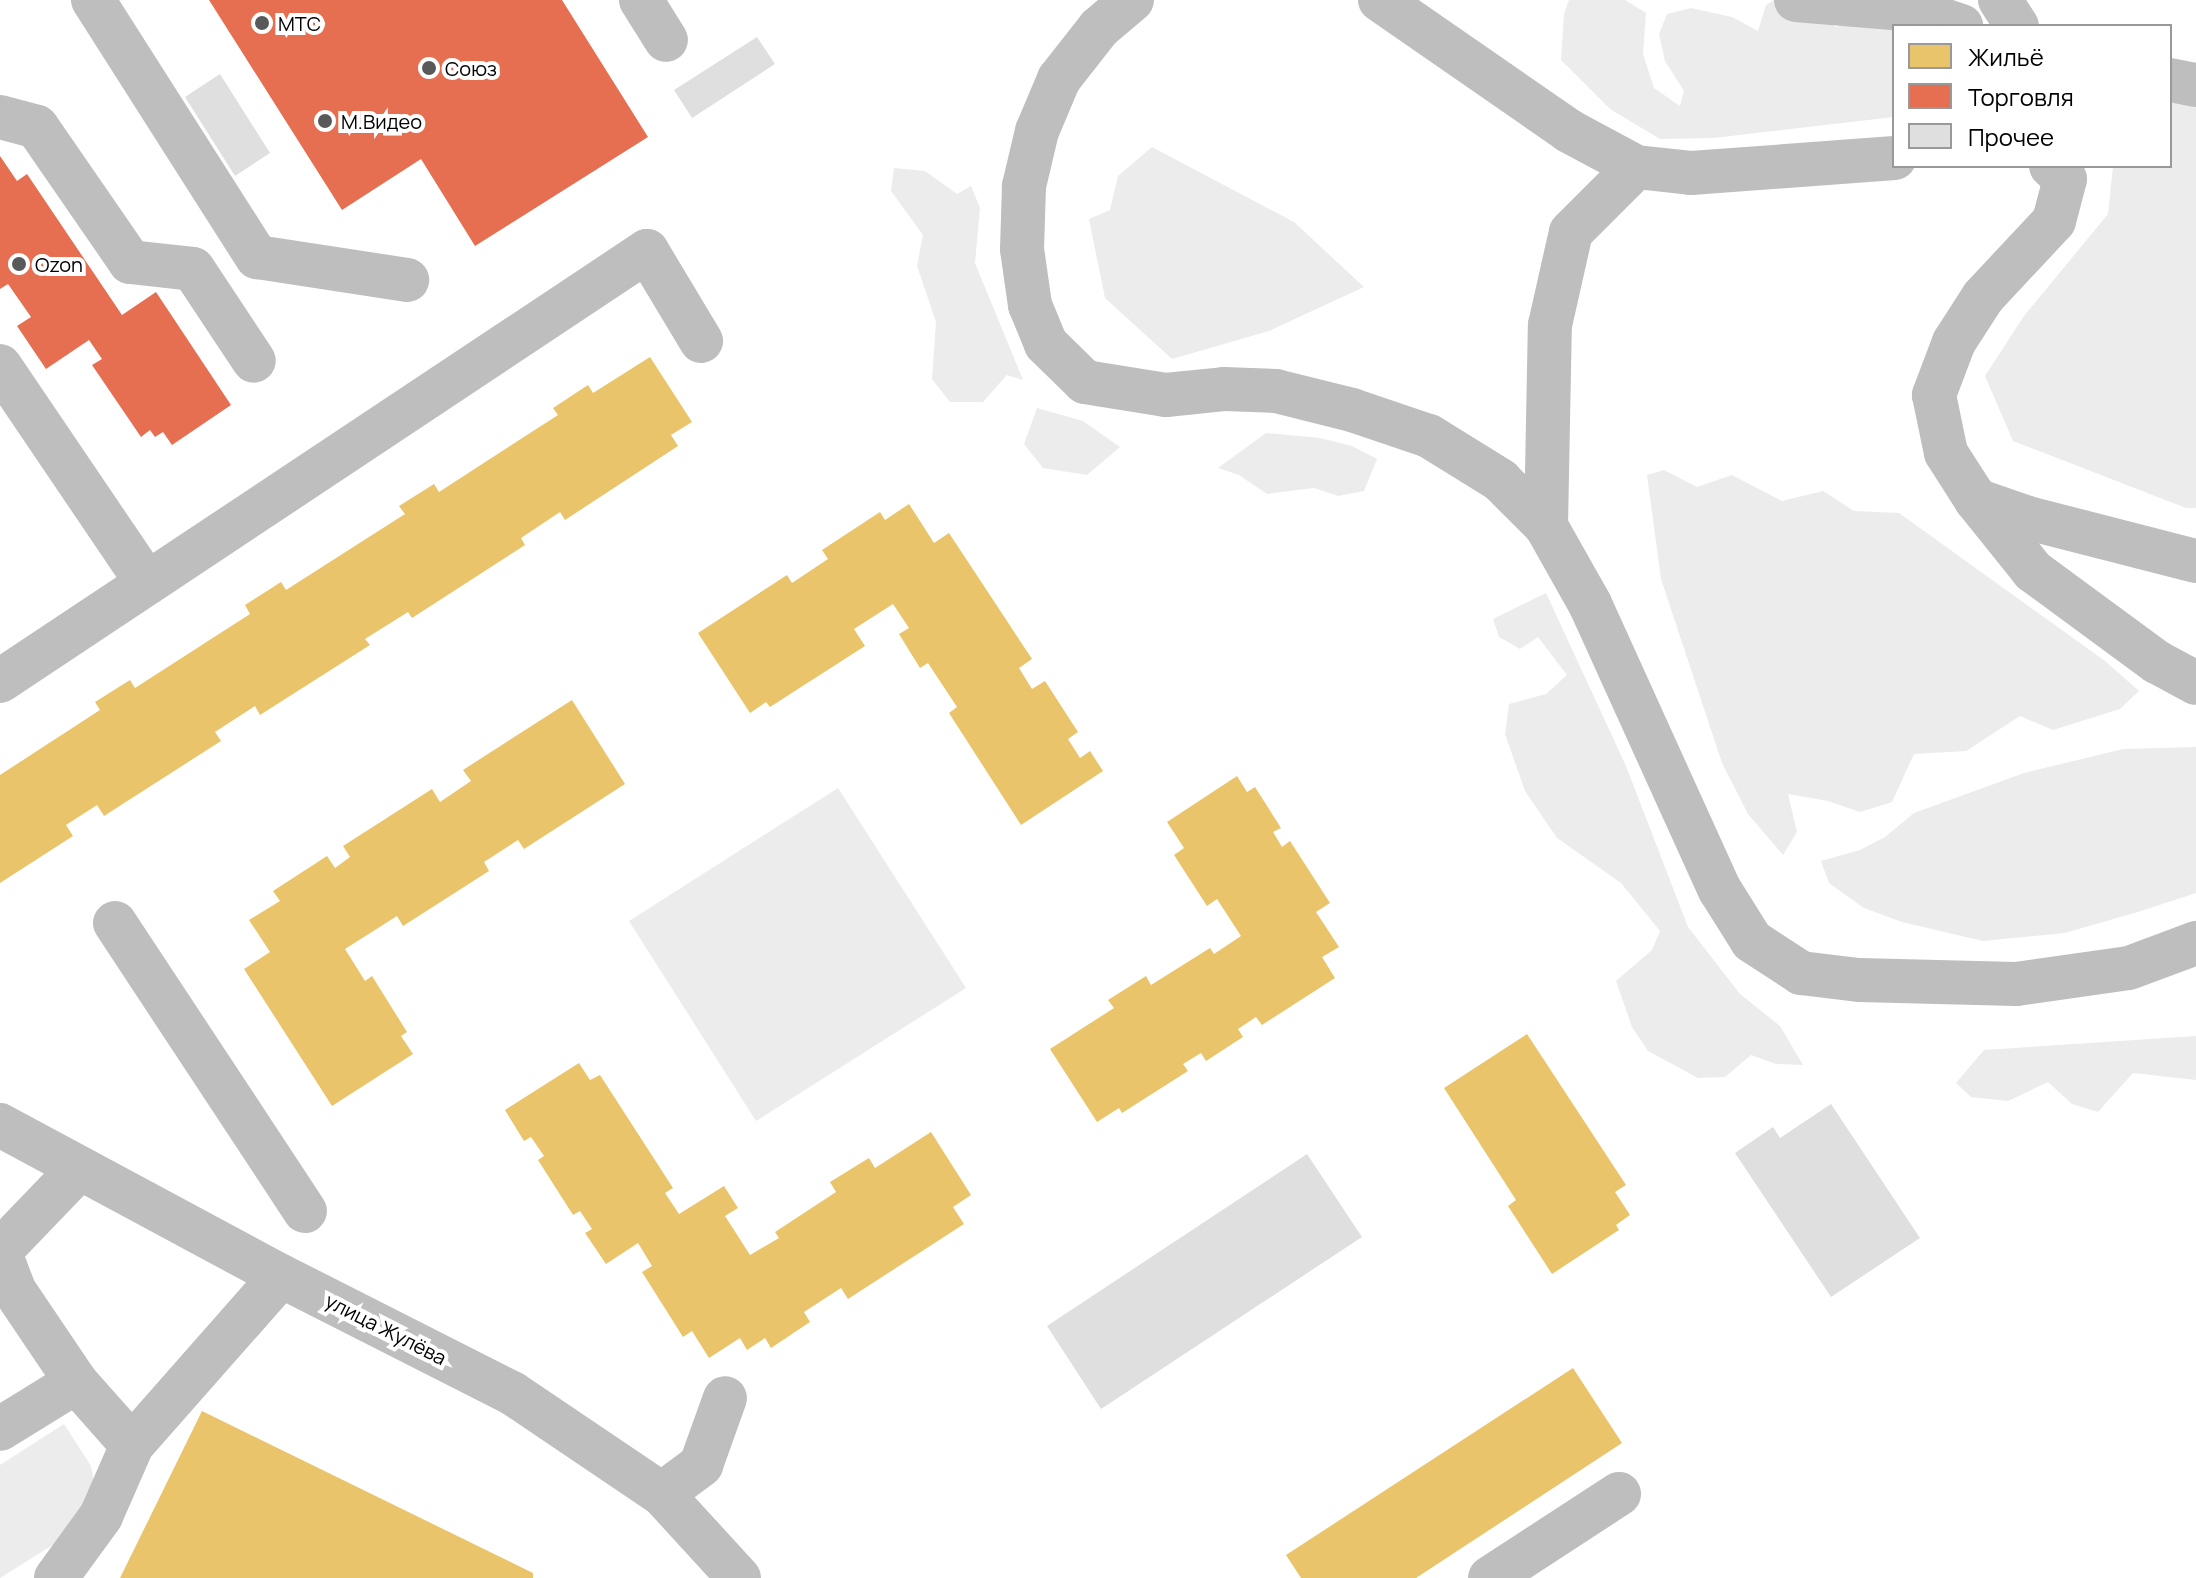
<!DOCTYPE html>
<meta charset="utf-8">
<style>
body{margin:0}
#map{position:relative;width:2196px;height:1578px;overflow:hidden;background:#fff;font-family:Manrope,sans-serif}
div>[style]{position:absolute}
.green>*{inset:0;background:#ececec}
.homes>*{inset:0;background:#e9c46a}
.shops>*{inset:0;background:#e76f51}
.building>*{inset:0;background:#dfdfdf}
.minor>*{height:44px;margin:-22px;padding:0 22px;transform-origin:22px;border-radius:22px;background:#bebebe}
.dots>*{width:22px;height:22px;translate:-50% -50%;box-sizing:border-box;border:4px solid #fff;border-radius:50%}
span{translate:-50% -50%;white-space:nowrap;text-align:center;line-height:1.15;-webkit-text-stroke:8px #fff;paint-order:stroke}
.poi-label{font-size:20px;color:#000}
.left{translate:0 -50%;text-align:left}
.street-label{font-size:20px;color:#000}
.legend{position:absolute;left:1892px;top:24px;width:280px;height:144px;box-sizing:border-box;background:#fff;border:2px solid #999;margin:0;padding:10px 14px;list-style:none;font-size:24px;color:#000}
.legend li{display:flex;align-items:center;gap:16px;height:40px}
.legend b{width:40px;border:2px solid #999}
</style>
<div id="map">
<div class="green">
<div style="clip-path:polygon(1569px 0,1625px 0,1646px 13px,1643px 54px,1654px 88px,1680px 106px,1684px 91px,1665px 61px,1659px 34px,1667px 14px,1691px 8px,1732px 17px,1758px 31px,1766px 5px,1774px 0,1816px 0,1835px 27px,1874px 17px,1894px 26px,1894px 117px,1714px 138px,1660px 139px,1610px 109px,1561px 60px,1564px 14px)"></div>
<div style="clip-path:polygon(2170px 91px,2196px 97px,2196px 508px,2186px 508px,2013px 441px,1985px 376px,2024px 316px,2108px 214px,2113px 166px,2170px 166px)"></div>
<div style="clip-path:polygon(1152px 147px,1294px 222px,1364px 287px,1269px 331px,1172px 359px,1105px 298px,1089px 219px,1110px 210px,1118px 176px)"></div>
<div style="clip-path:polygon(894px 168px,925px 171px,957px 194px,971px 186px,980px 208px,975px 263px,1023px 380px,1007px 375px,983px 402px,950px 402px,932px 379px,936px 322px,917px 266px,923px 235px,891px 191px)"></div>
<div style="clip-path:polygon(1037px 408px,1083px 421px,1120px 447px,1087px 475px,1043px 468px,1024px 444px)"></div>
<div style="clip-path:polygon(1266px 433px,1320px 438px,1352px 446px,1377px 459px,1364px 491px,1338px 496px,1314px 488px,1267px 494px,1239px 475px,1218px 468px)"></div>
<div style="clip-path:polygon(1664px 470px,1697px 487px,1732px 475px,1782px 501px,1823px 491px,1854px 511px,1899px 513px,2105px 661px,2139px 691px,2120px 709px,2053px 730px,2020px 716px,1966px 751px,1914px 754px,1892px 802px,1860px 812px,1828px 801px,1788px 794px,1797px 832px,1783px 855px,1748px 814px,1722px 763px,1661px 579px,1647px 475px)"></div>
<div style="clip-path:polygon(1546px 593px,1626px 766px,1688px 927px,1740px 994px,1780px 1026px,1803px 1065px,1776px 1064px,1751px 1055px,1725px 1077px,1698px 1078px,1648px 1051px,1632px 1027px,1616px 981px,1652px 950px,1660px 931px,1621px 883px,1557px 838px,1525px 791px,1505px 734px,1509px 704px,1546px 694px,1567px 675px,1538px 637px,1520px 649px,1499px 637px,1493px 619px)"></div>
<div style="clip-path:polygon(2196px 747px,2196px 893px,2141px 911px,2065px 933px,1983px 941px,1902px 922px,1864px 908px,1829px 883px,1821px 861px,1860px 850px,1885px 837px,1914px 813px,2024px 773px,2123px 749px)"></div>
<div style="clip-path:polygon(838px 788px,966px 988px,756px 1121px,629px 921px)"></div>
<div style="clip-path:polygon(2196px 1036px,2196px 1080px,2133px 1073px,2098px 1112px,2072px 1104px,2048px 1082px,2008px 1101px,1971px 1097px,1956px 1083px,1984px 1050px)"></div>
<div style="clip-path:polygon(64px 1424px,91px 1466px,94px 1482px,91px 1496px,56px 1543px,0 1578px,0 1465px)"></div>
</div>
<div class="homes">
<div style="clip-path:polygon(650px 357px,692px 422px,671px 435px,678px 446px,565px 520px,560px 512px,521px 538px,525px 545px,412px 618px,408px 612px,365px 639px,370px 645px,260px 715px,255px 706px,215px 732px,221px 741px,104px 816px,97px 805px,66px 825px,73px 836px,0 883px,0 775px,100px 710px,95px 702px,130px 680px,135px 688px,250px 614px,245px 605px,281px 582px,286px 590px,405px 514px,399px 506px,434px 484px,439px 492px,558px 415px,553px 408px,588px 385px,593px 393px)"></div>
<div style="clip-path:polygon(909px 504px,934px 543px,949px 533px,1032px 659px,1019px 668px,1032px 689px,1045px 681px,1078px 732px,1068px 739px,1080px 758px,1090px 751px,1103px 771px,1021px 825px,949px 713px,957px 707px,928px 663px,920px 668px,899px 634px,909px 628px,893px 604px,854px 629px,865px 646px,770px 707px,766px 702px,750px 713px,698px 633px,787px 575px,792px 583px,828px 559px,822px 550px,880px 512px,885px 520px)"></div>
<div style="clip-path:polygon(572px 700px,625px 784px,524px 849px,518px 840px,484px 862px,489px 871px,403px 926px,397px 916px,345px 949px,365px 981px,372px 976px,407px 1032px,401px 1036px,413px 1054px,332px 1106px,244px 969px,270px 952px,249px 920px,280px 901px,273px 891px,327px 856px,335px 868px,350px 857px,343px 846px,432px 789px,440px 802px,471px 781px,463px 770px)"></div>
<div style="clip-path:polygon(1237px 776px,1247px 792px,1255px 787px,1281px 828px,1273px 832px,1282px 847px,1290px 841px,1330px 903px,1316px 912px,1339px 947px,1322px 957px,1335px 978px,1262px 1025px,1256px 1017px,1238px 1029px,1243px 1037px,1206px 1061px,1201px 1053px,1183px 1064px,1188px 1071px,1122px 1113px,1119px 1108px,1097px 1122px,1050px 1049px,1114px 1008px,1108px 1000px,1146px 976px,1151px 985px,1210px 948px,1214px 954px,1241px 936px,1217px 899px,1207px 906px,1174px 855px,1184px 848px,1167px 822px)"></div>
<div style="clip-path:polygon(1527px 1034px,1626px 1185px,1615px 1192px,1630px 1215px,1616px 1225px,1619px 1230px,1552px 1274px,1508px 1206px,1516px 1200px,1444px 1088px)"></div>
<div style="clip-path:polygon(579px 1063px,590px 1080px,600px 1075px,673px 1188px,665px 1193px,679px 1214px,724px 1186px,738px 1208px,725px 1216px,750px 1255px,779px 1238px,775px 1232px,836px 1192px,830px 1182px,869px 1158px,875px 1168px,931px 1132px,971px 1195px,953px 1207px,964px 1224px,848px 1299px,841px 1288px,804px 1312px,810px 1322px,771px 1348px,765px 1338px,747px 1350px,740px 1338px,709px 1358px,692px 1331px,683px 1337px,642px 1272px,652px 1266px,638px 1243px,606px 1264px,585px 1233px,592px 1229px,580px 1211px,573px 1215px,538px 1160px,544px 1156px,531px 1137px,524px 1141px,505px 1110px)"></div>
<div style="clip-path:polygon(1573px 1368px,1622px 1443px,1416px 1578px,1301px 1578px,1286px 1555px)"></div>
<div style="clip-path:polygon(202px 1411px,533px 1573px,533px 1578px,120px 1578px)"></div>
</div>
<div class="shops">
<div style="clip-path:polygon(209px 0,562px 0,648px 137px,475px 246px,421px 159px,342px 210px)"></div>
<div style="clip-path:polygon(0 156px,17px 181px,27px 174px,122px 315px,156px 292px,231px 405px,172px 445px,163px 432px,155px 437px,150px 430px,141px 437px,92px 365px,102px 359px,89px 340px,46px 369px,17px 326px,31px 317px,8px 284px,0 289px)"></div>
</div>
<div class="building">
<div style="clip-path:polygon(757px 37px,775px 64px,692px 118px,674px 90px)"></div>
<div style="clip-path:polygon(220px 74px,270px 153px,235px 176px,185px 97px)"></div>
<div style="clip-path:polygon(1831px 1104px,1920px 1238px,1831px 1297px,1735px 1153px,1773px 1127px,1780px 1138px)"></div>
<div style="clip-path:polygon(1307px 1154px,1362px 1237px,1101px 1409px,1047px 1326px)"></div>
</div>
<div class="minor">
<div style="left:93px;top:0;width:305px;rotate:57.5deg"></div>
<div style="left:257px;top:257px;width:152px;rotate:8.7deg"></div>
<div style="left:641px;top:0;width:47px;rotate:58deg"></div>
<div style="left:1132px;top:0;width:43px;rotate:139.7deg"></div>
<div style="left:1099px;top:28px;width:65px;rotate:128.1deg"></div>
<div style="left:1059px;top:79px;width:56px;rotate:112.9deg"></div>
<div style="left:1037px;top:131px;width:57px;rotate:103.3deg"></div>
<div style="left:1024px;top:186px;width:63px;rotate:91.8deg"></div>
<div style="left:1022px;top:249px;width:57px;rotate:81.9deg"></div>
<div style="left:1030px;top:305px;width:42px;rotate:67.7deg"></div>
<div style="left:1046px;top:344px;width:54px;rotate:44.3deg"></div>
<div style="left:1085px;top:382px;width:82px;rotate:9.1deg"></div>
<div style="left:1166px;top:395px;width:58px;rotate:-5.9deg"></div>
<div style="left:1224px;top:389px;width:52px;rotate:2.2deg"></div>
<div style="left:1276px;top:391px;width:78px;rotate:14deg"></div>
<div style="left:1352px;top:410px;width:81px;rotate:18.7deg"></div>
<div style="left:1429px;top:436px;width:84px;rotate:31.8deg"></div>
<div style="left:1500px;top:480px;width:65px;rotate:45deg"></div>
<div style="left:1546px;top:526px;width:90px;rotate:60.6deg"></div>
<div style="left:1590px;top:604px;width:314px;rotate:65.6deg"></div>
<div style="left:1720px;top:890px;width:60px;rotate:57.9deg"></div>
<div style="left:1752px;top:941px;width:59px;rotate:33.1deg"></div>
<div style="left:1801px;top:973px;width:58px;rotate:6.9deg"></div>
<div style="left:1859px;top:980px;width:157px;rotate:1.5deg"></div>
<div style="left:2016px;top:984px;width:114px;rotate:-8.1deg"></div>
<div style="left:2129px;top:968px;width:72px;rotate:-20.5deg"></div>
<div style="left:1380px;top:0;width:230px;rotate:34.7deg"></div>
<div style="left:1569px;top:131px;width:76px;rotate:28.2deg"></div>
<div style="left:1636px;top:167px;width:55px;rotate:6.2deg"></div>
<div style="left:1691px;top:173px;width:204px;rotate:-4.2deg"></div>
<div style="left:1796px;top:0;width:118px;rotate:4.8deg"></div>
<div style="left:1914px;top:10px;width:50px;rotate:18.8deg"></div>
<div style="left:2000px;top:0;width:31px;rotate:57deg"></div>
<div style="left:2170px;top:80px;width:26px;rotate:11deg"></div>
<div style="left:0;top:117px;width:38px;rotate:15deg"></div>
<div style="left:37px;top:127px;width:164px;rotate:55.4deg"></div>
<div style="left:130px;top:262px;width:63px;rotate:6.3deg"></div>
<div style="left:193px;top:269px;width:110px;rotate:56.5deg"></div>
<div style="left:2051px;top:166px;width:19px;rotate:43deg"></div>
<div style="left:2065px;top:179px;width:43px;rotate:104.7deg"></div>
<div style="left:2054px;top:221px;width:104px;rotate:133.1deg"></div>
<div style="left:1983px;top:297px;width:54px;rotate:122.8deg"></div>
<div style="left:1954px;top:342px;width:57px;rotate:110.7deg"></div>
<div style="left:1934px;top:395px;width:59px;rotate:78.3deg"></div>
<div style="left:1946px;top:453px;width:56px;rotate:57.4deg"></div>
<div style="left:1976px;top:500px;width:55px;rotate:19.1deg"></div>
<div style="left:2028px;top:518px;width:173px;rotate:14.4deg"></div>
<div style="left:0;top:366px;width:262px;rotate:55.9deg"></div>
<div style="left:1976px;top:500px;width:91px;rotate:51.2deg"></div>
<div style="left:2033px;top:571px;width:154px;rotate:36.3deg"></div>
<div style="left:2157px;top:662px;width:44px;rotate:28.3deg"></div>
<div style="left:1546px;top:526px;width:201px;rotate:-88.9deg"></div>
<div style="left:1550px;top:325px;width:95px;rotate:-77.3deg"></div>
<div style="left:1571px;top:232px;width:92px;rotate:-45deg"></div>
<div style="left:0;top:681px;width:777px;rotate:-33.61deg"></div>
<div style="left:647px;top:251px;width:105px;rotate:59deg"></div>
<div style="left:115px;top:923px;width:345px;rotate:56.6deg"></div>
<div style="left:0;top:1125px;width:319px;rotate:28.3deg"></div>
<div style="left:281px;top:1276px;width:259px;rotate:26.9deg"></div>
<div style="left:512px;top:1393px;width:181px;rotate:34deg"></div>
<div style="left:662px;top:1494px;width:114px;rotate:47.5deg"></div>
<div style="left:0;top:1251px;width:114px;rotate:-46.1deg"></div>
<div style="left:0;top:1253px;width:40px;rotate:69deg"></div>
<div style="left:14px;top:1290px;width:111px;rotate:56deg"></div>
<div style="left:76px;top:1382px;width:89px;rotate:148.3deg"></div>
<div style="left:76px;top:1382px;width:84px;rotate:48.4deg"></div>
<div style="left:132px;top:1445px;width:225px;rotate:-48.6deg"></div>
<div style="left:662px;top:1494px;width:49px;rotate:-36.6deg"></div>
<div style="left:701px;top:1465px;width:71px;rotate:-70.3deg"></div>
<div style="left:56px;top:1578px;width:77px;rotate:-54deg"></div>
<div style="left:101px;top:1516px;width:77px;rotate:-66.4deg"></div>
<div style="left:1490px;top:1578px;width:154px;rotate:-33.1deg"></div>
</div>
<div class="dots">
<div style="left:262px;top:23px;background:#595959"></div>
<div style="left:429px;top:68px;background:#595959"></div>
<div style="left:325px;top:121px;background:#595959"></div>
<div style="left:19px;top:264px;background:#595959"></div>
</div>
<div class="poi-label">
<span class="left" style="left:278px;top:23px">МТС</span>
<span class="left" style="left:445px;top:68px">Союз</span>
<span class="left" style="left:341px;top:121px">М.Видео</span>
<span class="left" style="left:35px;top:264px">Ozon</span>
</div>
<div class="street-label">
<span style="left:386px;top:1329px;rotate:27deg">улица Жулёва</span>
</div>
<ul class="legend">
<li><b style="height:22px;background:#e9c46a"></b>Жильё</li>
<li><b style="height:22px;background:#e76f51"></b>Торговля</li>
<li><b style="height:22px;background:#dfdfdf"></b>Прочее</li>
</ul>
</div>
